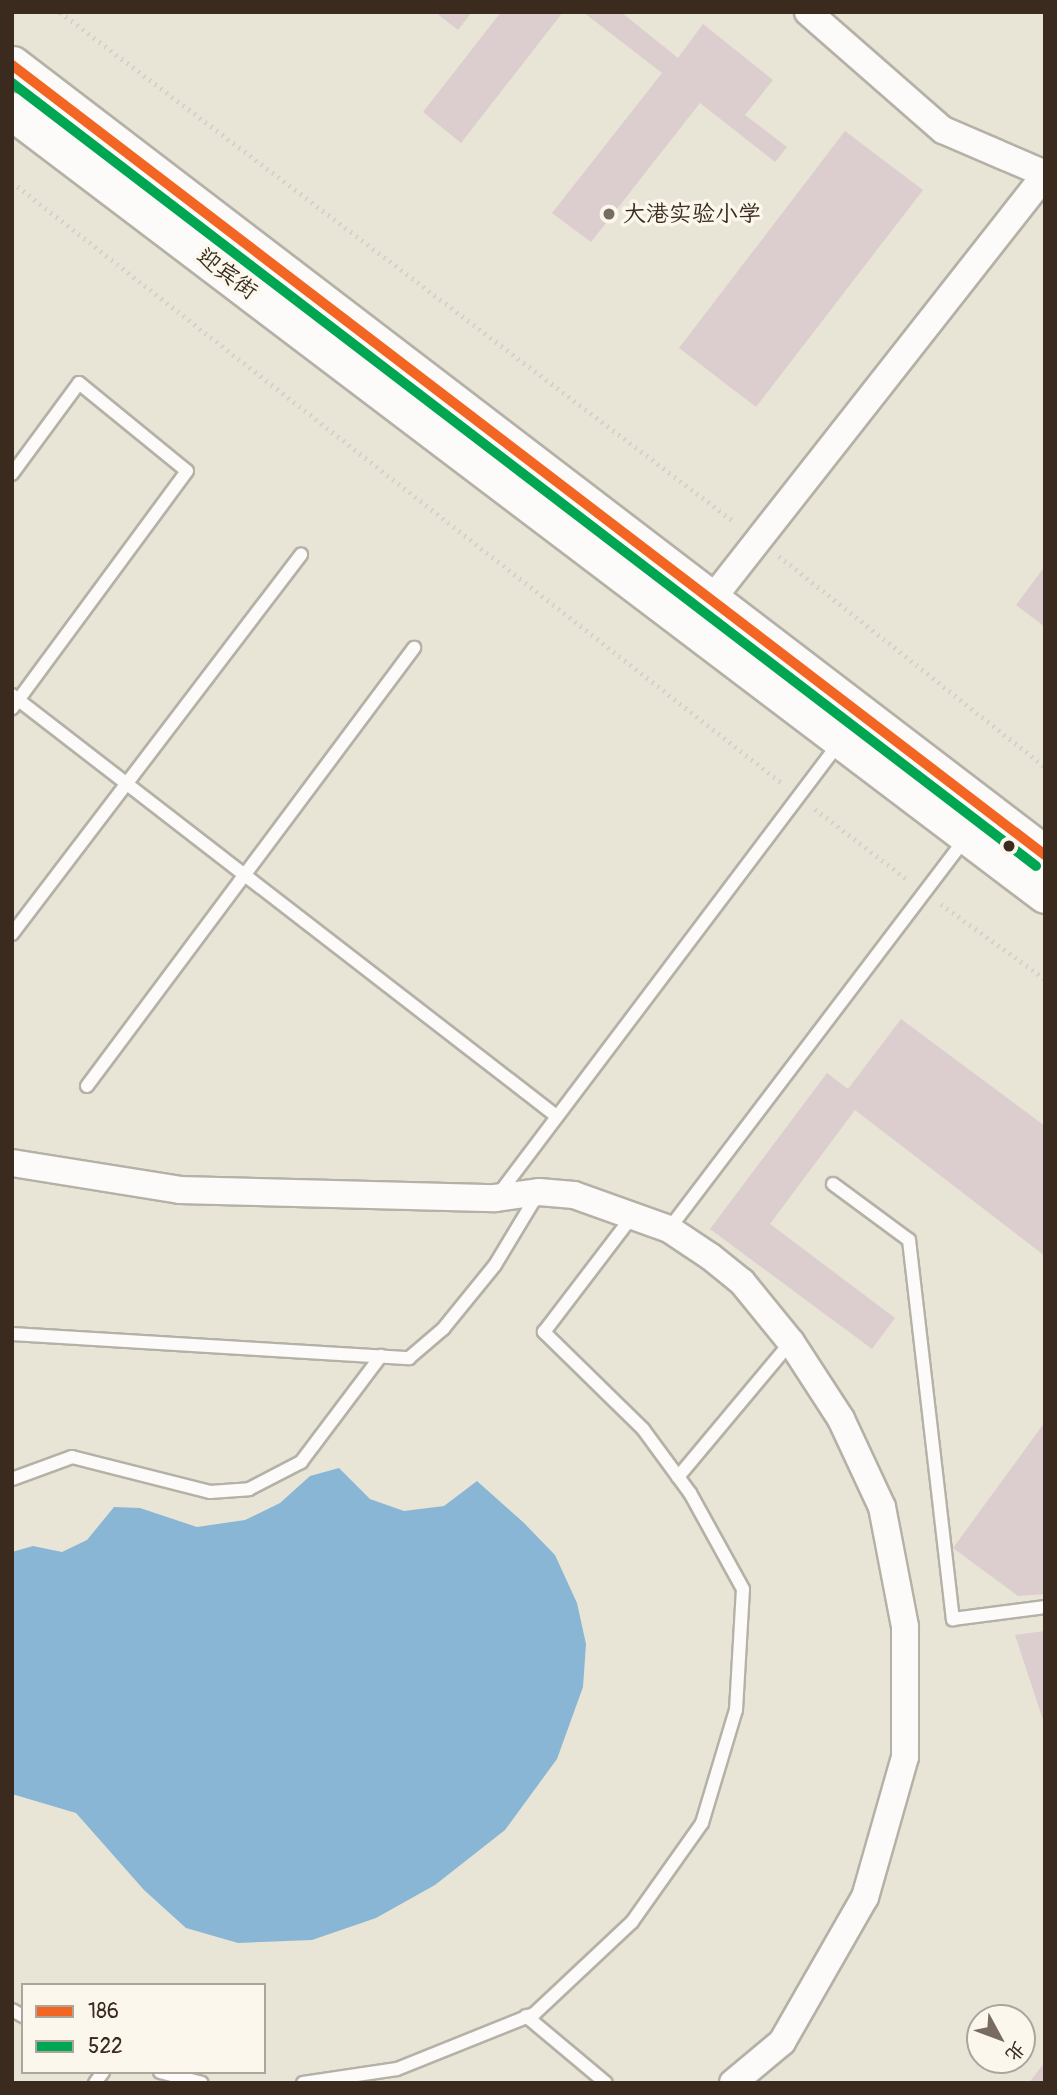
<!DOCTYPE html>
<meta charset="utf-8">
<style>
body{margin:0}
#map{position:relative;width:1057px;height:2095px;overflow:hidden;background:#e8e5d7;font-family:Pangolin,"LXGW WenKai TC",sans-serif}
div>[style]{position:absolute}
.water>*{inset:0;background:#89b6d5}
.building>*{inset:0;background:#dccdcf}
.path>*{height:4.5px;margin-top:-2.25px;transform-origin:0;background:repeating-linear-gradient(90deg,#d4d2ce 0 2px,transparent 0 7px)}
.roads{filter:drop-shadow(2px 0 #b5b1a7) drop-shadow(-2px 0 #b5b1a7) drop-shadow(0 2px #b5b1a7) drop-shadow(0 -2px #b5b1a7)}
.service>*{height:12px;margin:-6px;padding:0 6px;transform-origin:6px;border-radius:6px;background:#fcfbf9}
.minor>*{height:26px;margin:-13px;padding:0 13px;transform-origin:13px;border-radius:13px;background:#fcfbf9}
.secondary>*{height:37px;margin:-18.5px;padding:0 18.5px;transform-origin:18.5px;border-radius:18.5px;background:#fcfbf9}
.bus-1>*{height:10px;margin:-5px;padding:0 5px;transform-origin:5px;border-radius:5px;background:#f26522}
.bus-2>*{height:10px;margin:-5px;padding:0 5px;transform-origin:5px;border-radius:5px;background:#00a651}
.dots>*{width:19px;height:19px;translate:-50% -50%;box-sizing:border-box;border:4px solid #fbf7ec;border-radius:50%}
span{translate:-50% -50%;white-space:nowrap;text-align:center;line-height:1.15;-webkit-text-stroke:7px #fbf7ec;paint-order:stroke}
.poi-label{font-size:23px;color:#3b2a1e}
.left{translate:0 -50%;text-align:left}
.street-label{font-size:23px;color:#3b2a1e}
.frame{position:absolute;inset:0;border:14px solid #3b2a1e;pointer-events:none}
.legend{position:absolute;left:21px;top:1983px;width:245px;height:91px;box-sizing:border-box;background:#fbf7ec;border:2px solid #aea59a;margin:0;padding:9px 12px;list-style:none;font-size:21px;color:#3b2a1e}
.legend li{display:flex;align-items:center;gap:14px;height:35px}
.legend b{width:35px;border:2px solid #aea59a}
.north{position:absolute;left:966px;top:2004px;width:70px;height:70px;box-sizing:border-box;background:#fbf7ec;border:2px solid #aea59a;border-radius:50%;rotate:131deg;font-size:19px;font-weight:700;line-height:28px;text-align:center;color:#3b2a1e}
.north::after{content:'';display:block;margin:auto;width:24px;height:32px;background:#786b5f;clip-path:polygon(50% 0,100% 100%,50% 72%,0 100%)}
</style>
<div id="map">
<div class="water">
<div style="clip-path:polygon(339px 1468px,370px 1499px,404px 1511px,444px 1506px,477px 1481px,523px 1522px,555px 1555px,577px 1603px,586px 1644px,583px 1687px,557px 1759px,505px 1830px,435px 1885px,376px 1918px,312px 1940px,238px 1943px,186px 1928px,144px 1890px,76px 1813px,12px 1794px,12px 1552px,33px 1546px,62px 1552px,87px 1540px,114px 1507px,140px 1508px,197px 1527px,245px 1520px,280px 1503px,310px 1476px)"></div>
</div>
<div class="building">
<div style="clip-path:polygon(435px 12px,472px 12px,458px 30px)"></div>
<div style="clip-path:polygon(501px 12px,563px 12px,461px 143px,423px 112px)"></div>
<div style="clip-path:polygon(583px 12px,621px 12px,678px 58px,703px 24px,773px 80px,745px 115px,787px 147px,775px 162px,700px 103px,591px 242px,552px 213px,662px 73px)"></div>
<div style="clip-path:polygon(845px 131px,923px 190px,756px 407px,679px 348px)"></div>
<div style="clip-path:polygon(1045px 566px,1045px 627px,1016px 605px)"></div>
<div style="clip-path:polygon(901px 1019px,1045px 1126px,1045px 1256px,855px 1110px,770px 1224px,895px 1318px,872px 1349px,710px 1229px,827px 1073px,848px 1089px)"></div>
<div style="clip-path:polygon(1045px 1422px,1045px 1594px,1018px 1596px,953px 1548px)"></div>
<div style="clip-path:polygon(1045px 1631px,1045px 1726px,1015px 1635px)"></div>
<div style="clip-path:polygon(1045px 2062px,1045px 2083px,1029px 2083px)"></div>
</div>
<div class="path">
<div style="left:60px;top:12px;width:847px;rotate:37.09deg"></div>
<div style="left:12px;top:182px;width:978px;rotate:37.98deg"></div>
<div style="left:779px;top:556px;width:340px;rotate:38.4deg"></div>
<div style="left:815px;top:809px;width:117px;rotate:37.4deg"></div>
<div style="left:941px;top:904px;width:128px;rotate:35.8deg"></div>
</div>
<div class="roads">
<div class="service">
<div style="left:12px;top:474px;width:113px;rotate:-53.6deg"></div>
<div style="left:79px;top:383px;width:139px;rotate:39.2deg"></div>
<div style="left:187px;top:471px;width:295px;rotate:126.4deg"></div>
<div style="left:12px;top:695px;width:686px;rotate:37.72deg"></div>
<div style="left:12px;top:934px;width:477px;rotate:-52.7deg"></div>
<div style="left:87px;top:1086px;width:547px;rotate:-53.26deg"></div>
<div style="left:833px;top:1184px;width:94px;rotate:36.4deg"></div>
<div style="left:909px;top:1240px;width:382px;rotate:83.4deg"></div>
<div style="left:953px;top:1619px;width:93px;rotate:-7.4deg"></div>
<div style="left:498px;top:1195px;width:566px;rotate:-52.97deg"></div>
<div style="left:669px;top:1229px;width:490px;rotate:-52.8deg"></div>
<div style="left:12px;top:1334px;width:398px;rotate:3.5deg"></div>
<div style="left:409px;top:1358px;width:45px;rotate:-40.5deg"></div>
<div style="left:443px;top:1329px;width:82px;rotate:-50.9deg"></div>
<div style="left:495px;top:1265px;width:85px;rotate:-58.9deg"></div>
<div style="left:678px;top:1477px;width:176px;rotate:-50.1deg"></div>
<div style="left:12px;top:1479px;width:64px;rotate:-20.1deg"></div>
<div style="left:72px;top:1457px;width:142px;rotate:14.2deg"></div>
<div style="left:210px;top:1492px;width:39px;rotate:-4deg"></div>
<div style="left:249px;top:1489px;width:59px;rotate:-27.4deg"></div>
<div style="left:301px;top:1462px;width:133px;rotate:-53deg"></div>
<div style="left:12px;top:2010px;width:13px;rotate:29deg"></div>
<div style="left:526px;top:2016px;width:104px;rotate:39.9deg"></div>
<div style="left:160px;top:2072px;width:43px;rotate:14.7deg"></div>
<div style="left:95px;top:2083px;width:14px;rotate:-54deg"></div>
<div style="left:303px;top:2083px;width:95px;rotate:-8.5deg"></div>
<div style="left:397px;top:2069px;width:148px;rotate:-21.9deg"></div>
<div style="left:534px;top:2014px;width:134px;rotate:-43.2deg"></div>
<div style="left:632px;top:1922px;width:121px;rotate:-54.7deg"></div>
<div style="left:702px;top:1823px;width:118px;rotate:-73.3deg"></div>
<div style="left:736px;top:1710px;width:121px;rotate:-86.7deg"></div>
<div style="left:743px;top:1589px;width:110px;rotate:-118.9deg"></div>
<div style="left:690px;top:1493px;width:79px;rotate:-126.3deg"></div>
<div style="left:643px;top:1429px;width:139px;rotate:-135.6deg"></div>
<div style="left:544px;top:1332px;width:148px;rotate:-52.7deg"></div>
</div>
<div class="minor">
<div style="left:808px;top:12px;width:179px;rotate:41.2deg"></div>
<div style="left:943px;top:130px;width:111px;rotate:23.3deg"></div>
<div style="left:701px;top:613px;width:557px;rotate:-51.85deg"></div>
<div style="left:12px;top:1163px;width:170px;rotate:9.1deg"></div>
<div style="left:180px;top:1190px;width:315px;rotate:1.5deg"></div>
<div style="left:495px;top:1198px;width:44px;rotate:-7.8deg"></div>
<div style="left:539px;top:1192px;width:35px;rotate:5deg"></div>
<div style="left:574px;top:1195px;width:101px;rotate:19.7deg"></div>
<div style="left:669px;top:1229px;width:50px;rotate:33.7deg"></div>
<div style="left:711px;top:1257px;width:40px;rotate:39deg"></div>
<div style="left:742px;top:1282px;width:77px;rotate:50.8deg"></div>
<div style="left:791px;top:1342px;width:92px;rotate:57deg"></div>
<div style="left:841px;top:1419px;width:97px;rotate:65deg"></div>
<div style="left:882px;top:1507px;width:122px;rotate:79.1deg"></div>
<div style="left:905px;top:1627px;width:130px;rotate:90deg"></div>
<div style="left:905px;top:1757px;width:146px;rotate:105.9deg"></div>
<div style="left:865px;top:1897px;width:167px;rotate:119.8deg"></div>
<div style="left:782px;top:2042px;width:64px;rotate:140.1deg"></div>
</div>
<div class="secondary">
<div style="left:12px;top:65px;width:1300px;rotate:37.41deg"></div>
<div style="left:12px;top:111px;width:1296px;rotate:37.16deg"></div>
</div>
</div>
<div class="bus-1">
<div style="left:12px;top:65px;width:1300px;rotate:37.41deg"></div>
</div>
<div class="bus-2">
<div style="left:12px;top:83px;width:1289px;rotate:37.4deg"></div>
</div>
<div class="dots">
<div style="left:609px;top:214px;background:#786b5f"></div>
<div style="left:1009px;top:846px;background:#3b2a1e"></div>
</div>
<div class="poi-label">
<span class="left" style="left:623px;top:214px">大港实验小学</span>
</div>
<div class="street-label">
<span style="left:227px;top:274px;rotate:37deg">迎宾街</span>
</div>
<div class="frame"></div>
<ul class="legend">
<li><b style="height:9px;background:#f26522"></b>186</li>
<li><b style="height:9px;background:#00a651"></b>522</li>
</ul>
<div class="north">北</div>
</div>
